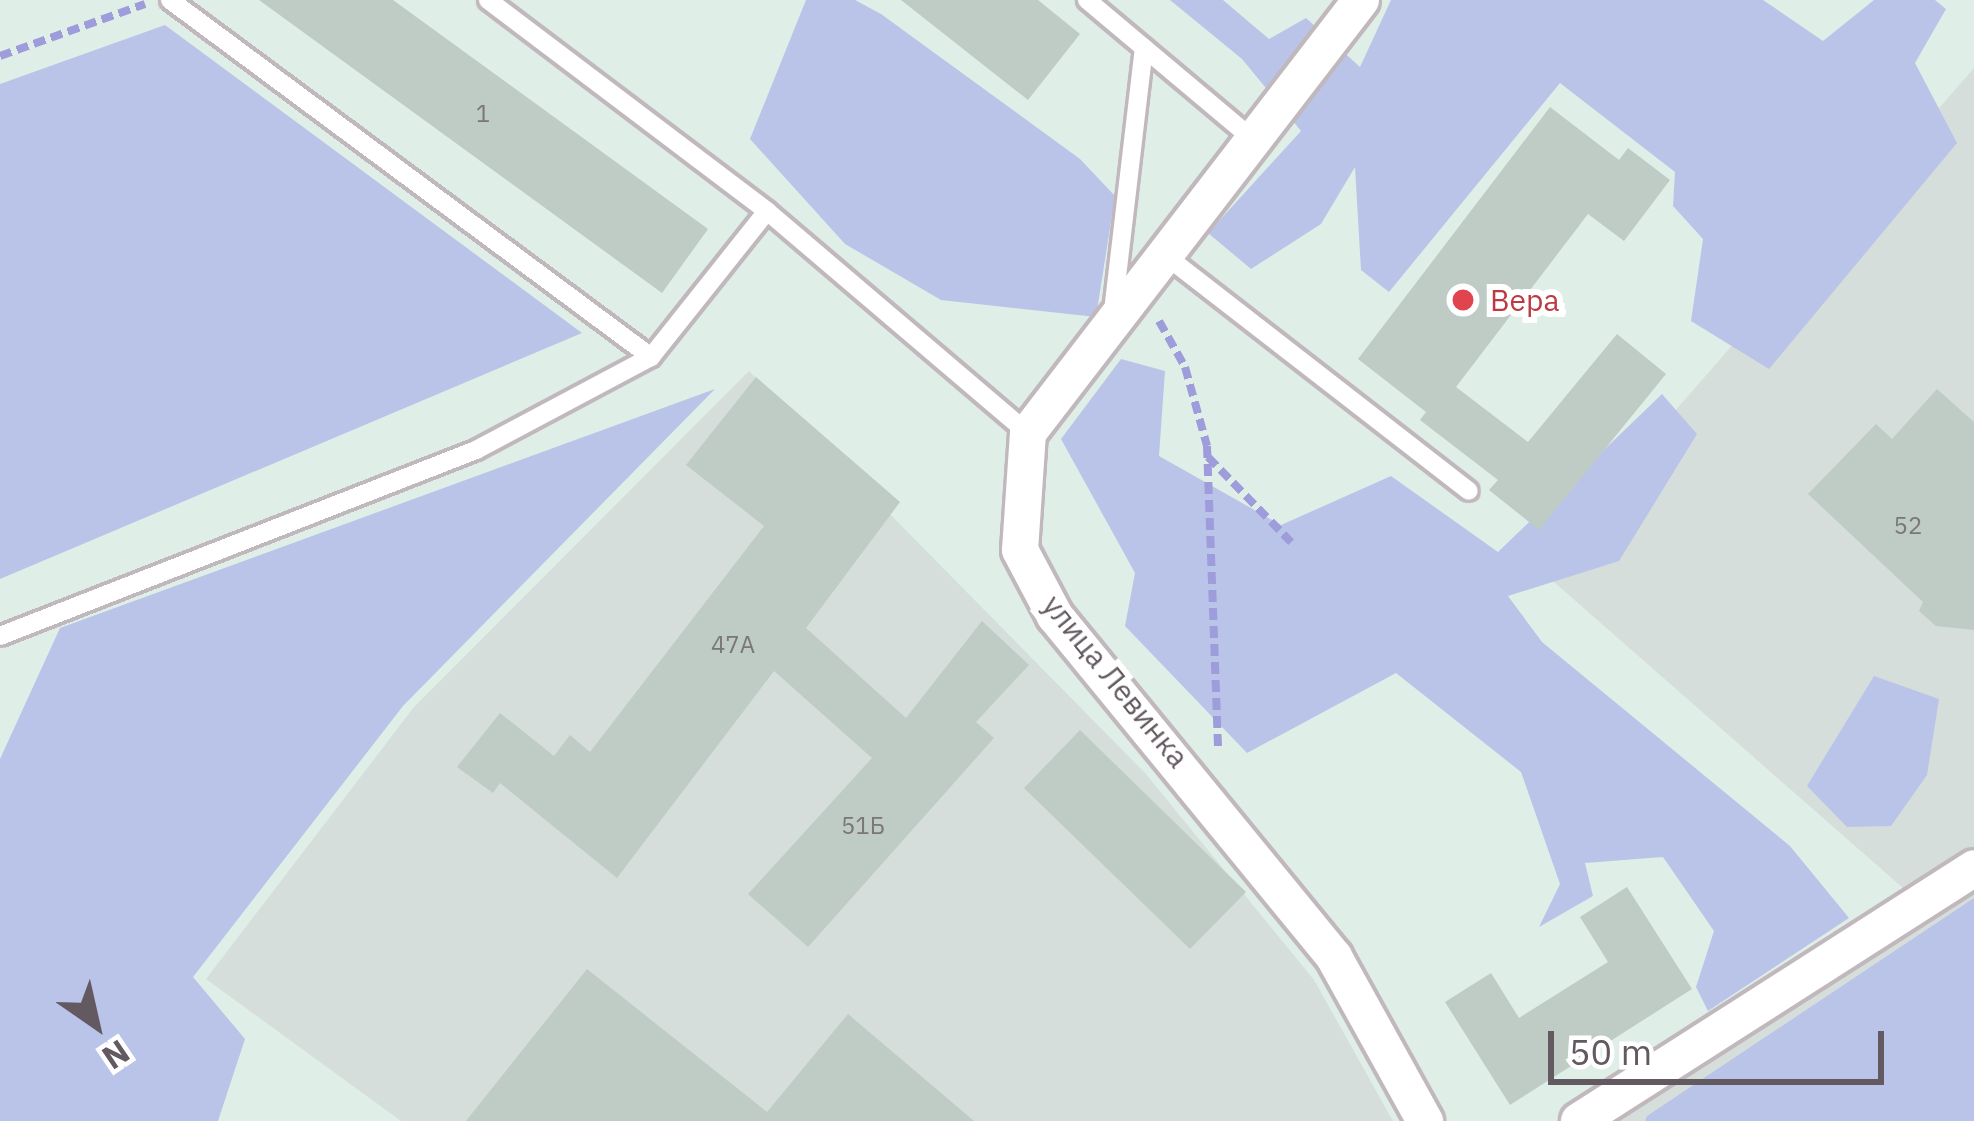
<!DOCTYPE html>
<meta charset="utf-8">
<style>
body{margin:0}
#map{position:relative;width:1974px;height:1121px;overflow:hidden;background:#e0eee8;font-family:"IBM Plex Sans",sans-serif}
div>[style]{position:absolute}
.industrial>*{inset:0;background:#d5deda}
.green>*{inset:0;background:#bac4e8}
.building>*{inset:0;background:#bfcbc5}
.path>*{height:8px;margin-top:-4px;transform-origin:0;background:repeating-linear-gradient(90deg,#9e9cdb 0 12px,transparent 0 18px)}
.roads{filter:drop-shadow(3px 0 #c1b8be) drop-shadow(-3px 0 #c1b8be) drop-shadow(0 3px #c1b8be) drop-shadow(0 -3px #c1b8be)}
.service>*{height:18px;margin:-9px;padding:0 9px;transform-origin:9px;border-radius:9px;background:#fff}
.minor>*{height:36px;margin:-18px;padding:0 18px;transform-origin:18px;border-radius:18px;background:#fff}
.dots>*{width:33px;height:33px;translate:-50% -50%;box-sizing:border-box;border:6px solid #fff;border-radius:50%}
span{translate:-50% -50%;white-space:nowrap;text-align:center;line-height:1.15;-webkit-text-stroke:12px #fff;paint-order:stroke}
.number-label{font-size:24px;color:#7a7679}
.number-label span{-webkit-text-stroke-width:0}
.health-label{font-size:30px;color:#be3a42}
.left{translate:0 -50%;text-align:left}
.street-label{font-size:30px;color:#635960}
.north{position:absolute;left:36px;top:965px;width:120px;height:120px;-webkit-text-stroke:9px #fff;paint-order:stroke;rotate:146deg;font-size:33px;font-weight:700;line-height:48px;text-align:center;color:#635960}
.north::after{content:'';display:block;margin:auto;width:42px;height:54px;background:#635960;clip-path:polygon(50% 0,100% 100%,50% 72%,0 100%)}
.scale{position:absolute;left:1548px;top:1031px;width:336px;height:54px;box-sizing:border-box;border:6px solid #635960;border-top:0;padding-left:15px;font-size:36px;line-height:42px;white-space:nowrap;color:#635960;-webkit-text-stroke:9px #fff;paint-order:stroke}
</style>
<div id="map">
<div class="industrial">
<div style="clip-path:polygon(1974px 68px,1974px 1121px,1560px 1121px,1911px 895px,1538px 568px)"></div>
<div style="clip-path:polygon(749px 371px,1145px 773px,1314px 980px,1393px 1121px,401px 1121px,206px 979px,414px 707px)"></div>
</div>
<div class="green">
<div style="clip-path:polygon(806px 0,855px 0,881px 14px,1080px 159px,1115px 196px,1096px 317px,941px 300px,845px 244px,750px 139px)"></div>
<div style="clip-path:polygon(1170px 0,1223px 0,1269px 39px,1306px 18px,1360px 67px,1391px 0,1763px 0,1823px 41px,1874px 0,1935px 0,1946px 9px,1915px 63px,1957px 143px,1769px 369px,1691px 321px,1703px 239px,1673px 206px,1675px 172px,1560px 83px,1389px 292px,1361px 270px,1355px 167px,1321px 224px,1251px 269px,1208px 233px,1301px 131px,1242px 59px)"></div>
<div style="clip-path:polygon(165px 25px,582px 333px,0 579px,0 84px)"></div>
<div style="clip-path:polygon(1121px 359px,1165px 371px,1159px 456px,1281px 525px,1391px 476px,1498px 552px,1662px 394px,1697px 434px,1619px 561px,1508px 596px,1542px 642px,1790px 846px,1849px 918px,1708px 1011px,1696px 987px,1714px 931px,1663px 857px,1585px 863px,1593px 896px,1539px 927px,1560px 884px,1521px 772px,1396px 673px,1247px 753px,1125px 626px,1135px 573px,1061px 439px)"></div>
<div style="clip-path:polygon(715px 389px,403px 706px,193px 977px,245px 1039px,218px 1121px,0 1121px,0 759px,60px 628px)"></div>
<div style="clip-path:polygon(1874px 676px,1939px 699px,1927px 775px,1891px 826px,1847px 827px,1807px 786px)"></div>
<div style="clip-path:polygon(1974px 898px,1974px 1121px,1645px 1121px,1647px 1116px)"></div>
</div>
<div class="building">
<div style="clip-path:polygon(259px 0,393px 0,708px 229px,662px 293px)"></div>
<div style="clip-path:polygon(901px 0,1038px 0,1080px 34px,1028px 100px)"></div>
<div style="clip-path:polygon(1550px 107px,1619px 160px,1628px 148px,1670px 180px,1624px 241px,1588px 214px,1456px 387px,1528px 442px,1617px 334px,1666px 374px,1539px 530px,1489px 490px,1498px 480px,1420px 420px,1426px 412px,1358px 359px)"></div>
<div style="clip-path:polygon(756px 377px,900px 502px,806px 628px,906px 718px,982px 621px,1029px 665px,976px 722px,994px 738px,808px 947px,748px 894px,872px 758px,774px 671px,617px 878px,500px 783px,493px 793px,457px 767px,500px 713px,554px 756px,570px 735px,590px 752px,764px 526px,686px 465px)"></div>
<div style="clip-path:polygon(1937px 389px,1974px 422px,1974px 630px,1936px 626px,1919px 611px,1923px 602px,1808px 494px,1876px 424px,1892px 439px)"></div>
<div style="clip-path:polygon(1080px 730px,1246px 892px,1190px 949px,1024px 788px)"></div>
<div style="clip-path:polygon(1627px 887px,1692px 989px,1510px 1105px,1445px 1002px,1491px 973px,1519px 1018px,1608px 962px,1580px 917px)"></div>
<div style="clip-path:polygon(587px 969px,767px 1112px,848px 1014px,974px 1121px,466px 1121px)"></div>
</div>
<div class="path">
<div style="left:0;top:56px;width:154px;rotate:-19.7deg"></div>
<div style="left:1159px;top:321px;width:53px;rotate:60.5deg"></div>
<div style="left:1185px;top:367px;width:82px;rotate:74.4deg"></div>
<div style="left:1207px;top:446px;width:306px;rotate:87.9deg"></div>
<div style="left:1208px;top:457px;width:119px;rotate:45.7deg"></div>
</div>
<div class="roads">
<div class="service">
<div style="left:170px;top:0;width:599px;rotate:36.58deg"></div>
<div style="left:651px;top:357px;width:186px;rotate:-51.5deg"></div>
<div style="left:767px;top:211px;width:343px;rotate:40.4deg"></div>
<div style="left:488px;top:0;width:350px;rotate:37.1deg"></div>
<div style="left:1087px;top:0;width:221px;rotate:40deg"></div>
<div style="left:1166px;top:256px;width:383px;rotate:37.8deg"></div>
<div style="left:1113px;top:311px;width:265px;rotate:-83.3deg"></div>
<div style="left:0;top:636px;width:511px;rotate:-21.34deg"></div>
<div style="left:476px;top:450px;width:198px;rotate:-28deg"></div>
</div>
<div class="minor">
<div style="left:1361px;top:0;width:546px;rotate:127.56deg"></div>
<div style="left:1028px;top:433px;width:117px;rotate:93.9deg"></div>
<div style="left:1020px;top:550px;width:75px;rotate:62.1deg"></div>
<div style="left:1055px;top:616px;width:441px;rotate:50.7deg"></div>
<div style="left:1334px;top:957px;width:188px;rotate:61deg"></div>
<div style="left:1579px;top:1121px;width:469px;rotate:-32.6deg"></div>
</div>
</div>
<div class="dots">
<div style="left:1463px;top:300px;background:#e0444e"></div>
</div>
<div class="number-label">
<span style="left:483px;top:114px">1</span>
<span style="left:1908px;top:526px">52</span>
<span style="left:733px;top:645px">47А</span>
<span style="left:863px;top:826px">51Б</span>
</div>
<div class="health-label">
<span class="left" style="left:1490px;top:300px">Вера</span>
</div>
<div class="street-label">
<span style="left:1116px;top:681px;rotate:51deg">улица Левинка</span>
</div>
<div class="north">N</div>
<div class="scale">50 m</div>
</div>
